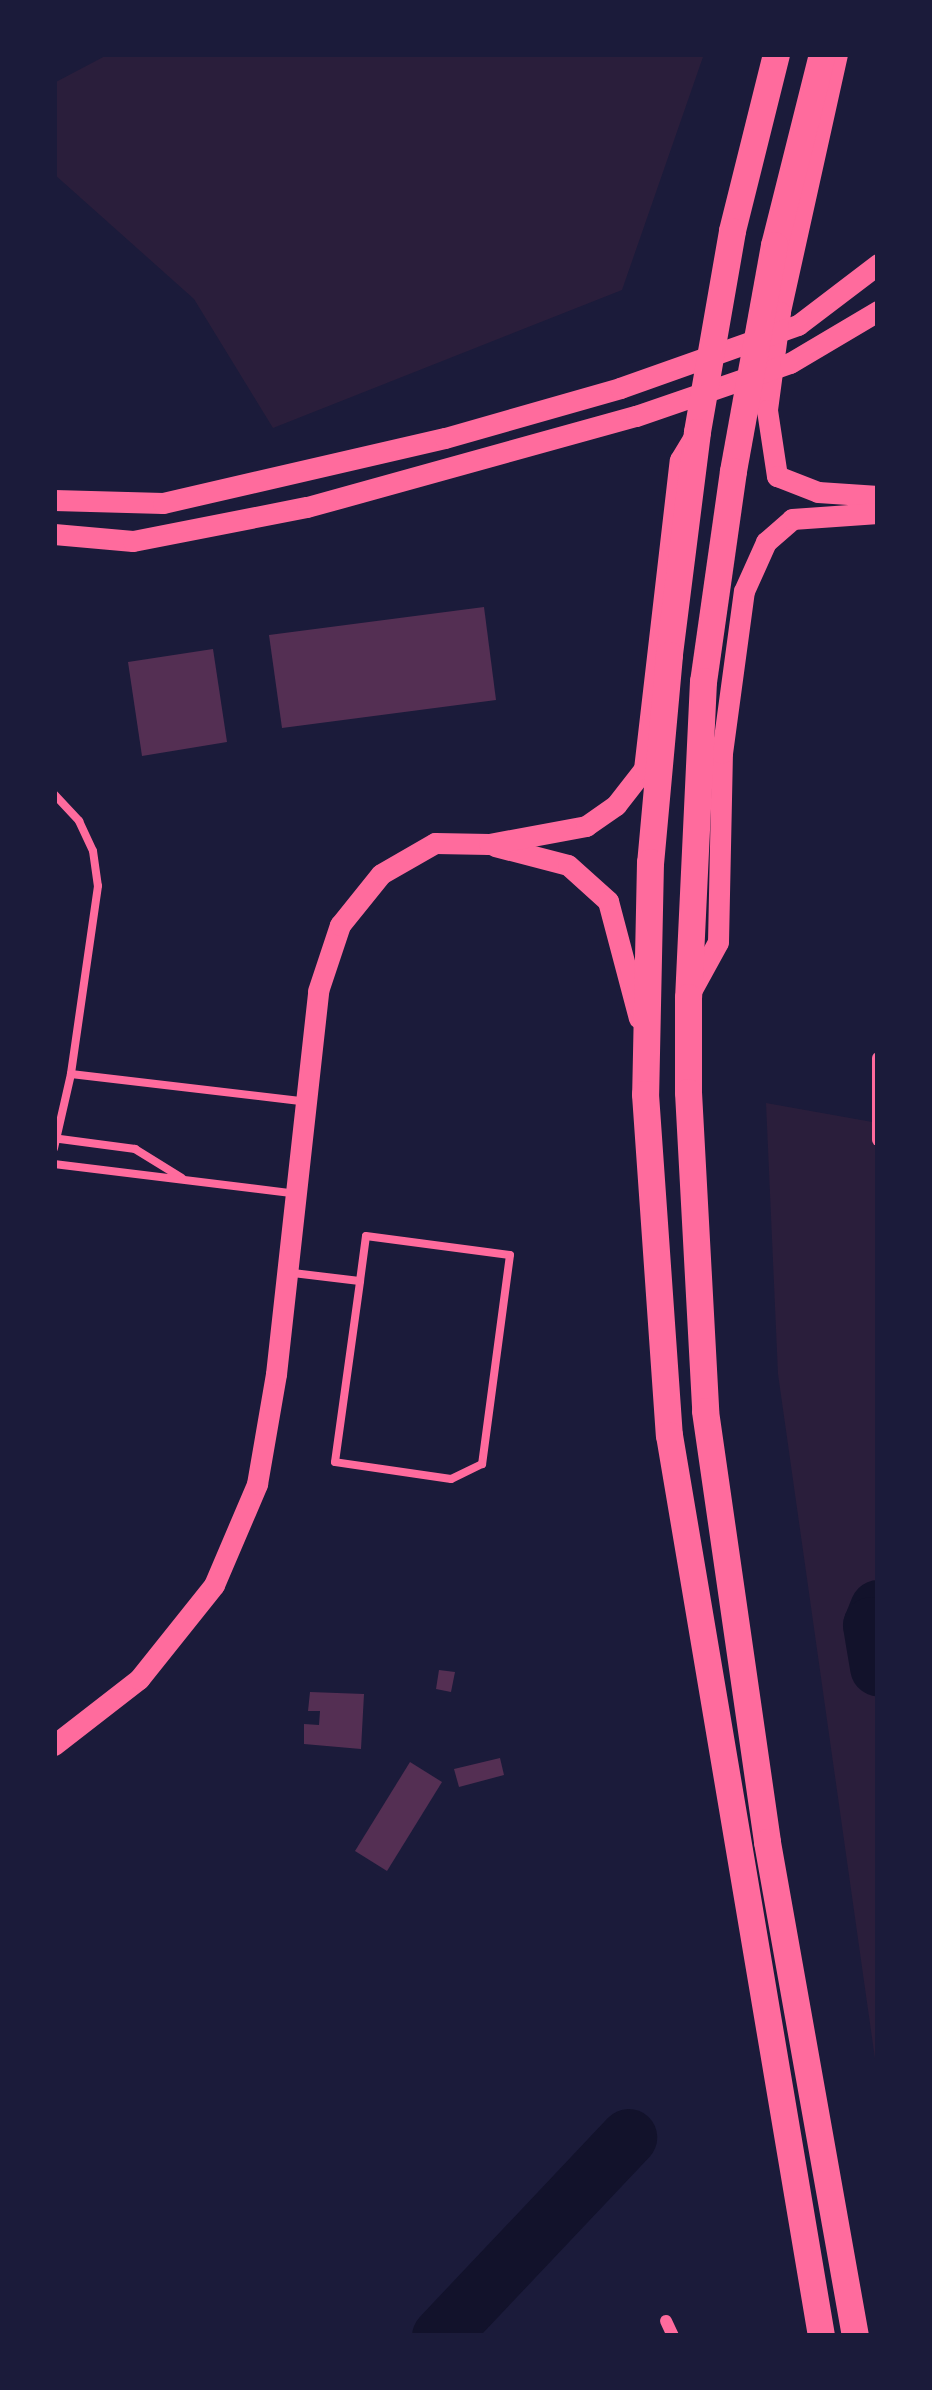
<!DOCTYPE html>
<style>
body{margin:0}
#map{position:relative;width:932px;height:2390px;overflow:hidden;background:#1b1b3a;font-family:"Work Sans",sans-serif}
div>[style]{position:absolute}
.green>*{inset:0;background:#2a1e3b}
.river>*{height:57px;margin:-28.5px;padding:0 28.5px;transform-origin:28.5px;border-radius:28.5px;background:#12122b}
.building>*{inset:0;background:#542f53}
.service>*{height:8px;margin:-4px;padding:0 4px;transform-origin:4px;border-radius:4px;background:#ff6b9d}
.minor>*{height:12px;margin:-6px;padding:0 6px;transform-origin:6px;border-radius:6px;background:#ff6b9d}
.tertiary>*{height:21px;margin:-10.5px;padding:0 10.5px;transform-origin:10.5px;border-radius:10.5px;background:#ff6b9d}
.trunk>*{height:27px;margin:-13.5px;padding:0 13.5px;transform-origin:13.5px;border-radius:13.5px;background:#ff6b9d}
span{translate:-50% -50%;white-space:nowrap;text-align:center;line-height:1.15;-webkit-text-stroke:9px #1b1b3a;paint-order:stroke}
.frame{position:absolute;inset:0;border:57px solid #1b1b3a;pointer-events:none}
</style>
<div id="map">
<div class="green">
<div style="clip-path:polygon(109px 54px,704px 54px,622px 290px,273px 428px,194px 299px,54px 174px,54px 83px)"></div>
<div style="clip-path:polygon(766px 1103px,878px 1123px,878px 2080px,778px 1374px)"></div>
</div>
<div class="river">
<div style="left:878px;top:1608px;width:18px;rotate:112deg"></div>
<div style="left:871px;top:1625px;width:43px;rotate:80.5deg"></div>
<div style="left:440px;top:2336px;width:274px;rotate:-46.6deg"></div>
</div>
<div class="building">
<div style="clip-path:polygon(484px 607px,496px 700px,282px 728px,269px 635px)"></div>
<div style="clip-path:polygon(213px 649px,227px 742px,142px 756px,128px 662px)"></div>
<div style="clip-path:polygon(439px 1670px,455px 1672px,451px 1692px,436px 1689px)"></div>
<div style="clip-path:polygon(310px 1692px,364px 1694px,361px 1749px,304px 1744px,304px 1724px,319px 1725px,320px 1711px,308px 1711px)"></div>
<div style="clip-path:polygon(500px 1758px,504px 1775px,459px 1787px,454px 1769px)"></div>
<div style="clip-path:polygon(410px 1762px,442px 1782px,387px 1871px,355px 1851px)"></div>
</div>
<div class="service">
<div style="left:54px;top:794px;width:37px;rotate:47deg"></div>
<div style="left:79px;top:821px;width:33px;rotate:65deg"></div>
<div style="left:93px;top:851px;width:35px;rotate:82deg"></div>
<div style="left:98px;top:886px;width:190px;rotate:98.2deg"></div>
<div style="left:71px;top:1074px;width:76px;rotate:102.9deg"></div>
<div style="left:71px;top:1074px;width:233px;rotate:6.7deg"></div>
<div style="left:60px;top:1139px;width:76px;rotate:7.6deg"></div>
<div style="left:135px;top:1149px;width:55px;rotate:31.7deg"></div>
<div style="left:54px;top:1164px;width:239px;rotate:7deg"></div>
<div style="left:293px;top:1273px;width:67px;rotate:6.8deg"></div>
<div style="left:360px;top:1281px;width:45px;rotate:-82.4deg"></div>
<div style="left:366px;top:1236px;width:145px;rotate:7.5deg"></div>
<div style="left:510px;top:1255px;width:211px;rotate:97.6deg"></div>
<div style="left:482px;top:1464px;width:34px;rotate:154deg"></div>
<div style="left:451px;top:1479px;width:117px;rotate:-171.7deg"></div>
<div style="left:335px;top:1462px;width:183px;rotate:-82.1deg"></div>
</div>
<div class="minor">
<div style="left:878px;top:1058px;width:82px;rotate:90deg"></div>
<div style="left:666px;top:2321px;width:17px;rotate:65deg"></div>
</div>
<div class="tertiary">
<div style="left:837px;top:54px;width:264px;rotate:102.5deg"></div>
<div style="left:780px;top:312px;width:99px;rotate:97.6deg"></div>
<div style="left:767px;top:410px;width:67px;rotate:81.4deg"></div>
<div style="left:777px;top:476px;width:44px;rotate:21.3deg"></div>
<div style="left:818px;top:492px;width:60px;rotate:3.8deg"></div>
<div style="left:54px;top:500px;width:109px;rotate:1.6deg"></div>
<div style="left:163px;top:503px;width:289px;rotate:-13deg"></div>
<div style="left:445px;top:438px;width:182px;rotate:-15.9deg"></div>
<div style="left:620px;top:388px;width:189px;rotate:-19.5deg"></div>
<div style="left:798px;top:325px;width:101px;rotate:-37.3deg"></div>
<div style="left:54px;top:534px;width:79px;rotate:5.1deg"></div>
<div style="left:133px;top:541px;width:177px;rotate:-11.1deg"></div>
<div style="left:307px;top:507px;width:341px;rotate:-15.5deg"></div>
<div style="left:636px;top:416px;width:163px;rotate:-19deg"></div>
<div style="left:790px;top:363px;width:102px;rotate:-30.6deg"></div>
<div style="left:495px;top:846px;width:75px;rotate:14.6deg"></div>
<div style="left:568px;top:865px;width:54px;rotate:42deg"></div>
<div style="left:608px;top:901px;width:121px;rotate:75.2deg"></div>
<div style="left:689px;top:995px;width:60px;rotate:-61.3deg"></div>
<div style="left:718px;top:942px;width:189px;rotate:-88.8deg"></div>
<div style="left:722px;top:753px;width:163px;rotate:-82.3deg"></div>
<div style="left:744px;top:591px;width:54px;rotate:-65.8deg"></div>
<div style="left:766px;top:542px;width:35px;rotate:-41deg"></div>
<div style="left:792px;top:519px;width:86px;rotate:-4deg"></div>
<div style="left:54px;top:1745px;width:108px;rotate:-37.8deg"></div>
<div style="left:139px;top:1679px;width:120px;rotate:-51.4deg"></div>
<div style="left:214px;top:1585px;width:110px;rotate:-66.9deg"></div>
<div style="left:257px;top:1484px;width:112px;rotate:-80.2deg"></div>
<div style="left:276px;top:1374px;width:385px;rotate:-83.7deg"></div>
<div style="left:318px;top:991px;width:70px;rotate:-71.6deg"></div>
<div style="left:340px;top:925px;width:65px;rotate:-51.2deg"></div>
<div style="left:381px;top:874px;width:62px;rotate:-29.9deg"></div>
<div style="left:435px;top:843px;width:54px;rotate:1.1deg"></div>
<div style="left:489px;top:844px;width:99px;rotate:-10.5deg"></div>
<div style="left:586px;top:826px;width:37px;rotate:-35deg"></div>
<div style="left:616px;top:805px;width:46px;rotate:-52.1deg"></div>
<div style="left:644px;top:769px;width:311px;rotate:-83.4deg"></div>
<div style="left:680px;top:460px;width:29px;rotate:-59deg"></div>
</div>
<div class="trunk">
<div style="left:776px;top:54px;width:182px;rotate:104deg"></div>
<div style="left:732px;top:231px;width:204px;rotate:99.9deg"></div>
<div style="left:697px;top:432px;width:225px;rotate:97.2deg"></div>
<div style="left:669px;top:655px;width:208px;rotate:95.2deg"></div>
<div style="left:650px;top:862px;width:232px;rotate:91.2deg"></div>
<div style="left:645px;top:1094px;width:342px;rotate:86deg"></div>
<div style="left:669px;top:1435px;width:914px;rotate:80.42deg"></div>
<div style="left:822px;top:54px;width:197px;rotate:104.1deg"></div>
<div style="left:774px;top:245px;width:230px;rotate:100.3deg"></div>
<div style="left:733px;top:471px;width:212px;rotate:98.1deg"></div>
<div style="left:703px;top:681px;width:316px;rotate:92.7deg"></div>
<div style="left:688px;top:997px;width:95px;rotate:90deg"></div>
<div style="left:688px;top:1092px;width:319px;rotate:86.9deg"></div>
<div style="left:705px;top:1411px;width:435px;rotate:81.8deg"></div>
<div style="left:767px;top:1842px;width:502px;rotate:79.9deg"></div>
</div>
<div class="frame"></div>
</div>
